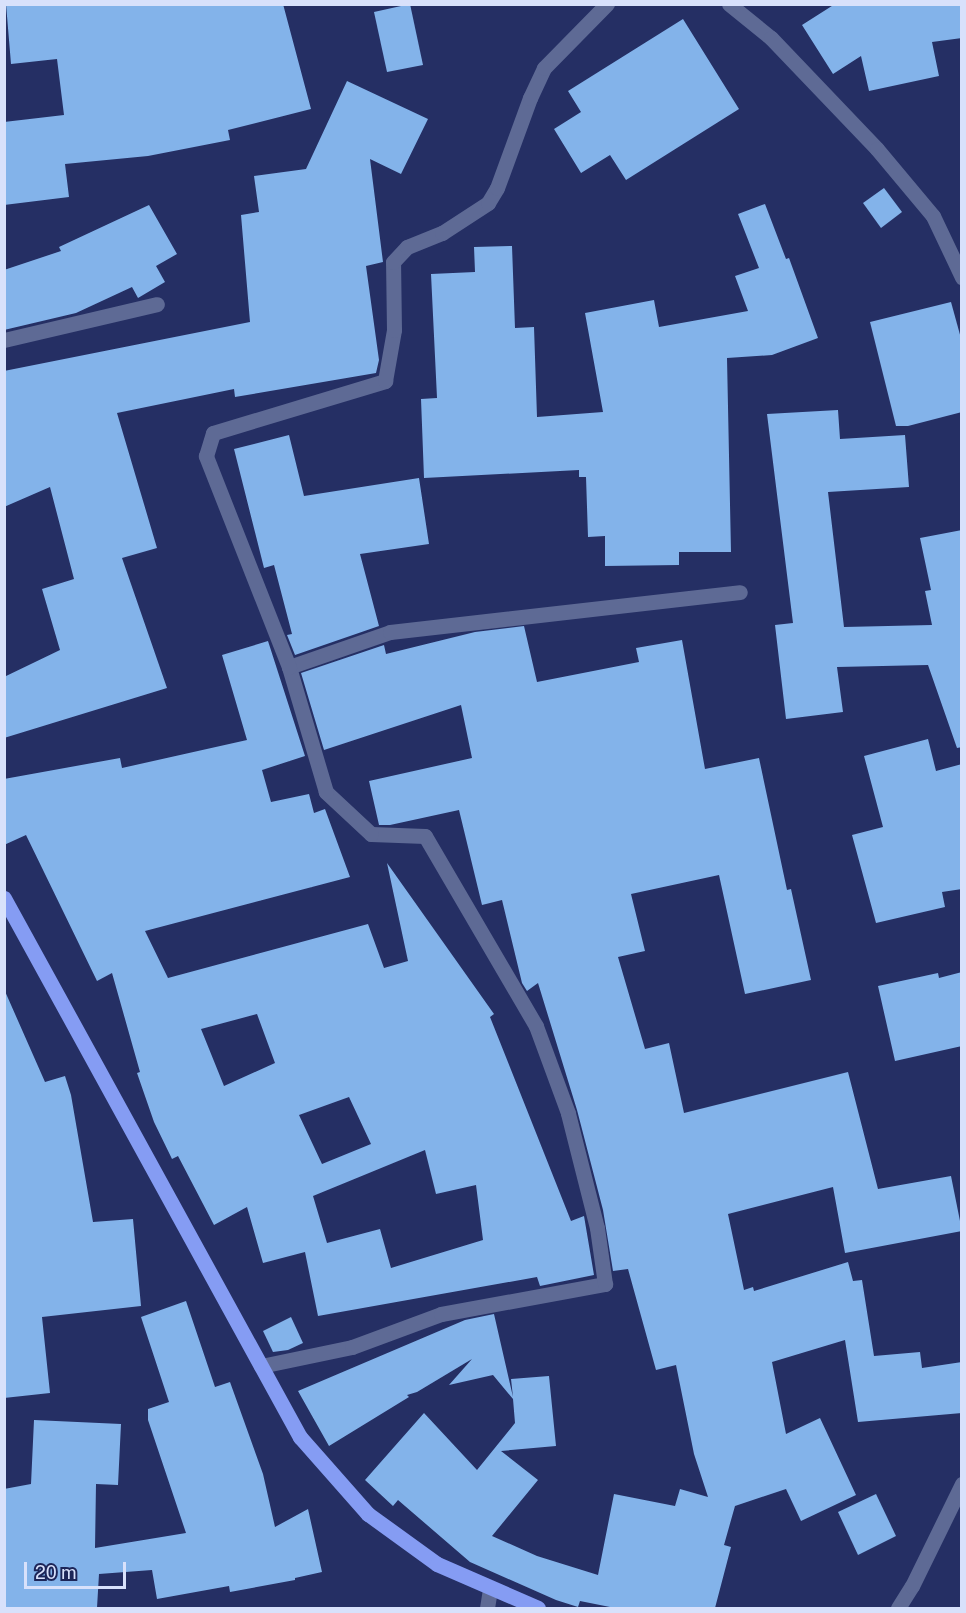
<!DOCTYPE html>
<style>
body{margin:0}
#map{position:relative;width:966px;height:1613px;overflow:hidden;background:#252f64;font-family:"Public Sans",sans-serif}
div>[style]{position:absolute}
.building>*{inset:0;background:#83b3ea}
.minor>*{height:15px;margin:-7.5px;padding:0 7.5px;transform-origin:7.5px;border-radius:7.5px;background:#5e6a95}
.major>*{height:15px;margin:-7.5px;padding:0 7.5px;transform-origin:7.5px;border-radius:7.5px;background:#859cf3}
span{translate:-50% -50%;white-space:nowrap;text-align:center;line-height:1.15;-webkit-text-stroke:6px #1c2558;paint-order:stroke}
.frame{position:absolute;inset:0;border:6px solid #d8e1fb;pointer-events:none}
.scale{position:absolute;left:24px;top:1562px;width:102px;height:27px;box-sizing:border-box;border:3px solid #d8e1fb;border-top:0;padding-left:8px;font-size:18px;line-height:21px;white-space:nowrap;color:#d8e1fb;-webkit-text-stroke:4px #1c2558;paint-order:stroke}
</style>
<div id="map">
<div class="building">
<div style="clip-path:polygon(6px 4px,283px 4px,311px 109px,228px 130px,230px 140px,148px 156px,65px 164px,69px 197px,4px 205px,4px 122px,64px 115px,57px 59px,11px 64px)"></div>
<div style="clip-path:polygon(410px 4px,423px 65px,387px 72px,374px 12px)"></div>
<div style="clip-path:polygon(835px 4px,962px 4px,962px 38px,932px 42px,939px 76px,869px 91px,861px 56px,833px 74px,802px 25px)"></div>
<div style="clip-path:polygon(683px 19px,739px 109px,626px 180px,610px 155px,581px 173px,554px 129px,581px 112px,568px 91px)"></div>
<div style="clip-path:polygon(347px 81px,428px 119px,401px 174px,370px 159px,383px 262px,366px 266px,379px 360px,376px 373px,235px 397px,234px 389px,117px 413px,157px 548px,122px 558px,167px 688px,4px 738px,4px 677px,60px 650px,42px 589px,74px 579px,50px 487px,4px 507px,4px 371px,250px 322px,241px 215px,259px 212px,254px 176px,306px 169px)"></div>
<div style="clip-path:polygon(884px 188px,902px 212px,881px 228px,863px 203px)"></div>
<div style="clip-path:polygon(765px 204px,786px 259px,789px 258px,818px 338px,772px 355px,727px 358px,731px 552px,679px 552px,679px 565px,605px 566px,605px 536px,588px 537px,586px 477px,579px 477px,579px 470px,424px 478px,421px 399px,437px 398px,431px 274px,475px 272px,474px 247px,512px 246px,515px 328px,534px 327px,537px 417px,603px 412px,585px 313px,654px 300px,659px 327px,748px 311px,735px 276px,759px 268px,738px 214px)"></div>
<div style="clip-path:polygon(149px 205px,177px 254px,156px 266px,165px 282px,138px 298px,132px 287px,76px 313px,4px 330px,4px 270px,61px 251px,59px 247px)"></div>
<div style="clip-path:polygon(951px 302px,962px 342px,962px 412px,908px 426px,896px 426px,870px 322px)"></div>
<div style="clip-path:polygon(838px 410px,840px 439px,905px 435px,909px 487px,828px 492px,844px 627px,932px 625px,925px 591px,931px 590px,920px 538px,962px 530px,962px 747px,957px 748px,928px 665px,837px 667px,843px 712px,786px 719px,775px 625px,793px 623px,767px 414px)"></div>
<div style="clip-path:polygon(289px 435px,304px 496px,419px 478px,429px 544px,360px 554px,379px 626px,295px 655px,287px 635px,292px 634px,274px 565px,264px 568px,234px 449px)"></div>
<div style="clip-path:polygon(524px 626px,537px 682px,639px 662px,636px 648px,682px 640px,705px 769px,759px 758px,787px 890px,791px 889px,811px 980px,745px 994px,719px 875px,631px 894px,645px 951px,618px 957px,645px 1049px,669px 1043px,684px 1113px,848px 1072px,878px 1189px,951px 1176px,962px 1231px,845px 1253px,833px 1187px,728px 1214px,744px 1290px,753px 1287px,754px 1291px,848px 1262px,853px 1281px,862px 1280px,874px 1356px,920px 1352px,922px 1368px,962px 1362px,962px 1413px,858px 1422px,845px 1340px,772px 1362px,786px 1434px,820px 1418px,856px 1495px,801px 1521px,786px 1489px,735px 1506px,724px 1545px,731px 1547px,715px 1608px,615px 1608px,580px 1601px,578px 1607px,556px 1600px,470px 1562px,398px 1500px,393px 1506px,365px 1480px,424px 1413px,477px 1470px,515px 1423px,513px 1399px,493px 1375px,449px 1385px,472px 1359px,417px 1392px,407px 1395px,409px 1397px,329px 1446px,298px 1391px,465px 1320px,494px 1314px,513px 1397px,511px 1379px,549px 1376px,556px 1446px,501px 1451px,538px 1480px,492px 1536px,537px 1556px,598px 1575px,614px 1494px,675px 1506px,680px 1489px,708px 1497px,694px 1454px,676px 1365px,656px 1370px,628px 1269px,613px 1271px,603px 1210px,577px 1110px,538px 983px,527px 991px,522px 983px,502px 900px,482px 905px,459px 810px,390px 825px,379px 825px,369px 781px,472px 758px,461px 705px,324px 750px,301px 673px,384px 645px,386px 654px,475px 632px)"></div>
<div style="clip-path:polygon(evenodd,268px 641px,305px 756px,262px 770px,271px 802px,309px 794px,314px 813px,325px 809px,350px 877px,145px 931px,168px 978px,368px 924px,384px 968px,408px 961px,387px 863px,494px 1014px,490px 1017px,571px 1221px,584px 1216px,594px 1275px,540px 1286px,537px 1277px,318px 1316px,305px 1252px,263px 1263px,247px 1207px,214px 1225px,178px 1156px,172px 1159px,154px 1122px,137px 1073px,140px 1072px,112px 973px,97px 981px,26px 835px,4px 845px,4px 779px,120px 758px,122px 768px,247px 740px,222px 655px,268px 641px,257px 1014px,275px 1063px,224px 1086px,201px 1029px,257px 1014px,268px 641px,349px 1097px,371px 1144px,322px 1164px,299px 1115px,349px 1097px,268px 641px,425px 1150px,436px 1194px,476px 1185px,483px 1240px,391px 1268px,380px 1229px,327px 1243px,313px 1196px,425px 1150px)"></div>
<div style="clip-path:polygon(928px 739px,936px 771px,962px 764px,962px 889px,942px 892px,945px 907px,876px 923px,852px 835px,883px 827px,864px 756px)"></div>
<div style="clip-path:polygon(962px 972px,962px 1046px,895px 1061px,878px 986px,938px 973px,939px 978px)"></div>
<div style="clip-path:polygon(4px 989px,45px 1082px,65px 1076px,71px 1095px,93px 1222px,133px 1219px,141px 1306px,42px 1317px,50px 1393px,4px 1398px)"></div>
<div style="clip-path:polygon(186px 1301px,215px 1387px,230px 1382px,263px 1474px,275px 1527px,308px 1509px,322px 1572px,295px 1578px,295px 1580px,230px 1592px,229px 1586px,157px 1599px,152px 1570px,99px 1574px,97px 1608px,4px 1608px,4px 1489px,31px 1484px,34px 1420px,121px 1424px,118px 1485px,96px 1484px,95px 1548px,186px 1533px,148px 1420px,148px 1409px,169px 1402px,141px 1317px)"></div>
<div style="clip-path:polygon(291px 1317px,303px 1343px,288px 1350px,273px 1352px,263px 1331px)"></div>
<div style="clip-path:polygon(876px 1494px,896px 1536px,858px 1555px,838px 1512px)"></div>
</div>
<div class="minor">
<div style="left:729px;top:4px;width:54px;rotate:39deg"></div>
<div style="left:771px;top:38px;width:153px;rotate:46.3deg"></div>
<div style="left:877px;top:149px;width:87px;rotate:50.1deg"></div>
<div style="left:933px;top:216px;width:68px;rotate:64.6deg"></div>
<div style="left:4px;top:340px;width:157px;rotate:-13.2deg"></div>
<div style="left:289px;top:667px;width:107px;rotate:-19.1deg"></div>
<div style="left:390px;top:632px;width:352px;rotate:-6.5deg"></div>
<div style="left:261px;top:1366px;width:93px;rotate:-11.8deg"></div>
<div style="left:352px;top:1347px;width:95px;rotate:-20.3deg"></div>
<div style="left:441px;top:1314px;width:167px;rotate:-10.4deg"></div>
<div style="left:605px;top:1284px;width:57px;rotate:-98.1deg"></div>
<div style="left:597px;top:1228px;width:119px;rotate:-104.2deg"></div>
<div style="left:568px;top:1113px;width:93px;rotate:-110.2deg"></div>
<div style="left:536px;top:1026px;width:220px;rotate:-120.3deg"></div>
<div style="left:425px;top:836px;width:54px;rotate:-177.9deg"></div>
<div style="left:371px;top:834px;width:62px;rotate:-137deg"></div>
<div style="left:326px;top:792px;width:130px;rotate:-106.5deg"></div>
<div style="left:289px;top:667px;width:227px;rotate:-111.5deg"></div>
<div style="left:206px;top:456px;width:24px;rotate:-73deg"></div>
<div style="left:213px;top:433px;width:180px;rotate:-16.8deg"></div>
<div style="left:385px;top:381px;width:52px;rotate:-80deg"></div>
<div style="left:394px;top:330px;width:68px;rotate:-90.8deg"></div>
<div style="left:393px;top:262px;width:21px;rotate:-47deg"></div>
<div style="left:407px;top:247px;width:38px;rotate:-22deg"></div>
<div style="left:442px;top:233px;width:55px;rotate:-33.1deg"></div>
<div style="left:488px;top:203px;width:17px;rotate:-59deg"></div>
<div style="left:497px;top:188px;width:96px;rotate:-69.9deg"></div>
<div style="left:530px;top:98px;width:33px;rotate:-65deg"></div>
<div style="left:544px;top:68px;width:90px;rotate:-45.5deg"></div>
<div style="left:487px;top:1608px;width:18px;rotate:-81deg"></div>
<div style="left:898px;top:1608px;width:26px;rotate:-58deg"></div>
<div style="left:912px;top:1586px;width:114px;rotate:-63.9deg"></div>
</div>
<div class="major">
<div style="left:4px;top:898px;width:615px;rotate:61.23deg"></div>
<div style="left:300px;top:1437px;width:103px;rotate:48.6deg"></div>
<div style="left:368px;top:1514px;width:85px;rotate:35.9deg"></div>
<div style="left:437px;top:1564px;width:110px;rotate:23.5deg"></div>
</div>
<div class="frame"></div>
<div class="scale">20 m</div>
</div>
